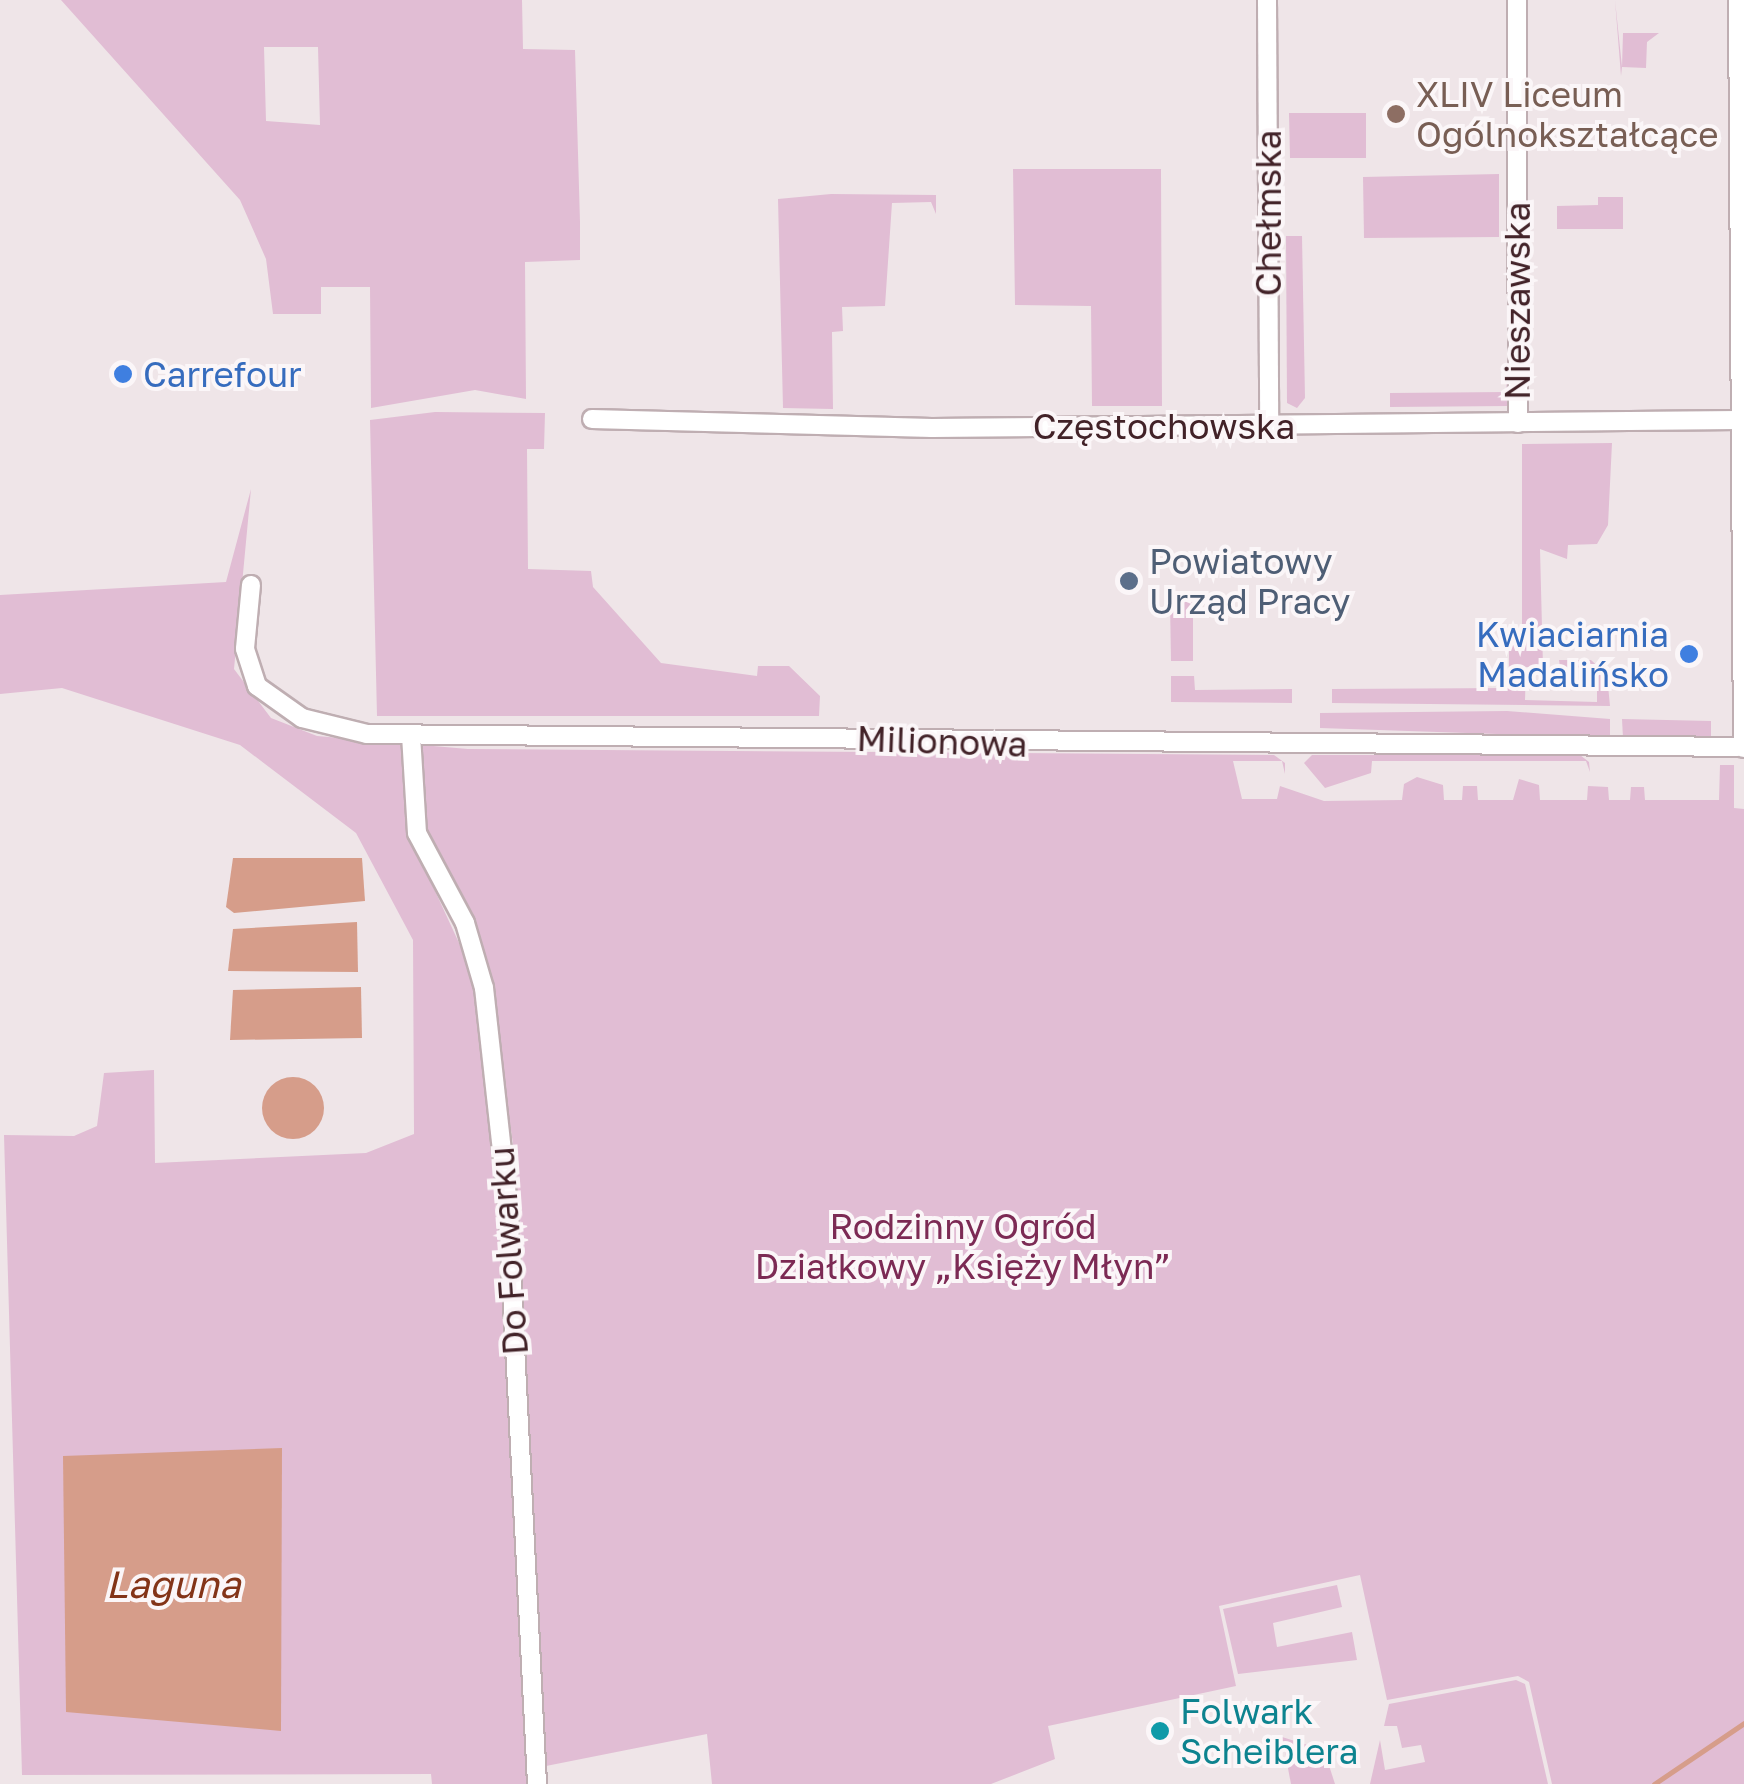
<!DOCTYPE html>
<meta charset="utf-8">
<style>
body{margin:0}
#map{position:relative;width:1744px;height:1784px;overflow:hidden;background:#efe5e8;font-family:"Golos Text",sans-serif}
div>[style]{position:absolute}
.green>*{inset:0;background:#e1bdd4}
.water>*{inset:0;background:#d69d8a}
.round{border-radius:50%}
.stream>*{height:5px;margin:-2.5px;padding:0 2.5px;transform-origin:2.5px;border-radius:2.5px;background:#d69d8a}
.roads{filter:drop-shadow(2px 0 #bfaeb2) drop-shadow(-2px 0 #bfaeb2) drop-shadow(0 2px #bfaeb2) drop-shadow(0 -2px #bfaeb2)}
.minor>*{height:18px;margin:-9px;padding:0 9px;transform-origin:9px;border-radius:9px;background:#fff}
.tertiary>*{height:20px;margin:-10px;padding:0 10px;transform-origin:10px;border-radius:10px;background:#fff}
.dots>*{width:28px;height:28px;translate:-50% -50%;box-sizing:border-box;border:5px solid #fbf6f8;border-radius:50%}
span{translate:-50% -50%;white-space:nowrap;text-align:center;line-height:1.15;-webkit-text-stroke:8px #fbf6f8;paint-order:stroke}
.education-label{font-size:35px;color:#785e54}
.left{translate:0 -50%;text-align:left}
.street-label{font-size:35px;color:#422228}
.shop-label{font-size:35px;color:#366cbe}
.right{translate:-100% -50%;text-align:right}
.service-label{font-size:35px;color:#4e5e75}
.park-label{font-size:35px;color:#7c2a54}
.culture-label{font-size:35px;color:#0d838f}
.water-label{font-size:38px;color:#833418;font-style:italic}
</style>
<div id="map">
<div class="green">
<div style="clip-path:polygon(evenodd,61px 0,522px 0,523px 49px,575px 50px,580px 222px,580px 260px,525px 262px,526px 399px,475px 390px,371px 408px,370px 287px,321px 287px,321px 314px,273px 314px,266px 259px,240px 200px,61px 0,264px 47px,318px 47px,320px 125px,266px 121px,264px 47px)"></div>
<div style="clip-path:polygon(1615px 0,1622px 67px,1623px 33px,1659px 33px,1647px 42px,1646px 68px,1622px 67px,1621px 76px)"></div>
<div style="clip-path:polygon(1289px 113px,1366px 113px,1366px 158px,1290px 158px)"></div>
<div style="clip-path:polygon(1013px 169px,1161px 169px,1162px 406px,1092px 406px,1091px 306px,1015px 305px)"></div>
<div style="clip-path:polygon(1499px 174px,1499px 237px,1364px 238px,1363px 177px)"></div>
<div style="clip-path:polygon(831px 194px,936px 195px,936px 214px,931px 202px,892px 203px,885px 306px,842px 307px,843px 331px,832px 332px,833px 409px,783px 408px,778px 199px)"></div>
<div style="clip-path:polygon(1598px 197px,1623px 197px,1623px 229px,1557px 229px,1557px 206px,1598px 205px)"></div>
<div style="clip-path:polygon(1286px 236px,1302px 236px,1305px 398px,1297px 408px,1287px 403px)"></div>
<div style="clip-path:polygon(1510px 331px,1509px 406px,1390px 407px,1390px 393px,1506px 392px)"></div>
<div style="clip-path:polygon(435px 412px,545px 413px,544px 449px,527px 449px,528px 569px,591px 571px,593px 587px,661px 663px,757px 676px,758px 666px,789px 666px,820px 696px,819px 716px,377px 716px,370px 420px)"></div>
<div style="clip-path:polygon(1612px 443px,1608px 525px,1597px 544px,1568px 545px,1567px 559px,1540px 549px,1543px 667px,1526px 667px,1525px 700px,1597px 702px,1597px 668px,1560px 667px,1559px 660px,1591px 660px,1607px 675px,1610px 706px,1332px 703px,1332px 689px,1509px 688px,1509px 639px,1522px 638px,1522px 444px)"></div>
<div style="clip-path:polygon(251px 489px,234px 669px,271px 718px,317px 736px,468px 749px,1274px 755px,1285px 763px,1285px 774px,1282px 761px,1233px 761px,1242px 799px,1277px 799px,1280px 786px,1324px 801px,1402px 800px,1404px 784px,1417px 777px,1443px 785px,1444px 800px,1462px 800px,1463px 786px,1477px 786px,1478px 800px,1513px 800px,1519px 779px,1539px 785px,1540px 800px,1587px 800px,1588px 786px,1608px 787px,1609px 800px,1630px 800px,1631px 787px,1644px 787px,1645px 800px,1719px 800px,1720px 765px,1734px 765px,1734px 808px,1744px 809px,1744px 1784px,1552px 1784px,1529px 1682px,1518px 1676px,1387px 1700px,1360px 1575px,1219px 1606px,1236px 1686px,1048px 1726px,1055px 1759px,991px 1784px,712px 1784px,707px 1734px,546px 1766px,514px 1151px,489px 978px,406px 783px,418px 854px,477px 982px,493px 1112px,528px 1784px,432px 1784px,431px 1774px,22px 1775px,4px 1135px,74px 1136px,97px 1126px,104px 1073px,154px 1070px,155px 1163px,366px 1153px,414px 1134px,413px 940px,356px 833px,240px 745px,62px 688px,0 694px,0 595px,226px 582px)"></div>
<div style="clip-path:polygon(1170px 602px,1193px 602px,1193px 661px,1171px 661px)"></div>
<div style="clip-path:polygon(1171px 676px,1194px 676px,1195px 690px,1292px 689px,1292px 703px,1171px 702px)"></div>
<div style="clip-path:polygon(1507px 711px,1610px 719px,1610px 738px,1320px 728px,1320px 713px)"></div>
<div style="clip-path:polygon(1622px 719px,1711px 721px,1711px 738px,1623px 738px)"></div>
<div style="clip-path:polygon(1312px 755px,1580px 755px,1589px 762px,1590px 772px,1586px 761px,1372px 761px,1371px 773px,1325px 788px,1304px 763px)"></div>
<div style="clip-path:polygon(1337px 1585px,1342px 1607px,1273px 1623px,1277px 1647px,1352px 1632px,1357px 1660px,1238px 1674px,1223px 1609px)"></div>
<div style="clip-path:polygon(1516px 1680px,1525px 1684px,1548px 1784px,1370px 1784px,1380px 1740px,1385px 1770px,1425px 1762px,1421px 1745px,1402px 1748px,1397px 1726px,1384px 1726px,1389px 1704px)"></div>
<div style="clip-path:polygon(1282px 1737px,1324px 1750px,1335px 1784px,1291px 1784px)"></div>
</div>
<div class="water">
<div style="clip-path:polygon(233px 858px,362px 858px,365px 901px,234px 913px,226px 907px)"></div>
<div style="clip-path:polygon(357px 922px,358px 972px,228px 971px,233px 929px)"></div>
<div style="clip-path:polygon(361px 987px,362px 1038px,230px 1040px,233px 990px)"></div>
<div class="round" style="left:262px;top:1077px;width:62px;height:62px"></div>
<div style="clip-path:polygon(282px 1448px,281px 1731px,66px 1712px,63px 1456px)"></div>
</div>
<div class="stream">
<div style="left:1654px;top:1784px;width:109px;rotate:-34.1deg"></div>
</div>
<div class="roads">
<div class="minor">
<div style="left:1267px;top:0;width:425px;rotate:89.7deg"></div>
<div style="left:1517px;top:0;width:423px;rotate:89.9deg"></div>
<div style="left:592px;top:419px;width:340px;rotate:1.5deg"></div>
<div style="left:932px;top:428px;width:806px;rotate:-0.57deg"></div>
<div style="left:251px;top:585px;width:64px;rotate:95.4deg"></div>
<div style="left:245px;top:649px;width:39px;rotate:72deg"></div>
<div style="left:257px;top:686px;width:55px;rotate:35.4deg"></div>
<div style="left:302px;top:718px;width:67px;rotate:13.8deg"></div>
<div style="left:367px;top:734px;width:1371px;rotate:0.54deg"></div>
<div style="left:411px;top:735px;width:98px;rotate:86.5deg"></div>
<div style="left:417px;top:833px;width:102px;rotate:61.9deg"></div>
<div style="left:465px;top:923px;width:68px;rotate:73.7deg"></div>
<div style="left:484px;top:988px;width:220px;rotate:83.7deg"></div>
<div style="left:508px;top:1207px;width:578px;rotate:87.12deg"></div>
</div>
<div class="tertiary">
<div style="left:1739px;top:0;width:747px;rotate:89.62deg"></div>
</div>
</div>
<div class="dots">
<div style="left:1396px;top:114px;background:#8d6e63"></div>
<div style="left:123px;top:374px;background:#3f7fe0"></div>
<div style="left:1129px;top:581px;background:#5c6f8a"></div>
<div style="left:1689px;top:654px;background:#3f7fe0"></div>
<div style="left:1160px;top:1731px;background:#0f9aa8"></div>
</div>
<div class="education-label">
<span class="left" style="left:1416px;top:114px">XLIV Liceum<br>Ogólnokształcące</span>
</div>
<div class="street-label">
<span style="left:1268px;top:213px;rotate:-90deg">Chełmska</span>
<span style="left:1517px;top:301px;rotate:-90deg">Nieszawska</span>
<span style="left:1164px;top:426px">Częstochowska</span>
<span style="left:942px;top:741px;rotate:2deg">Milionowa</span>
<span style="left:508px;top:1251px;rotate:-94deg">Do Folwarku</span>
</div>
<div class="shop-label">
<span class="left" style="left:143px;top:374px">Carrefour</span>
<span class="right" style="left:1669px;top:654px">Kwiaciarnia<br>Madalińsko</span>
</div>
<div class="service-label">
<span class="left" style="left:1149px;top:581px">Powiatowy<br>Urząd Pracy</span>
</div>
<div class="park-label">
<span style="left:963px;top:1246px">Rodzinny Ogród<br>Działkowy „Księży Młyn”</span>
</div>
<div class="culture-label">
<span class="left" style="left:1180px;top:1731px">Folwark<br>Scheiblera</span>
</div>
<div class="water-label">
<span style="left:173px;top:1584px">Laguna</span>
</div>
</div>
